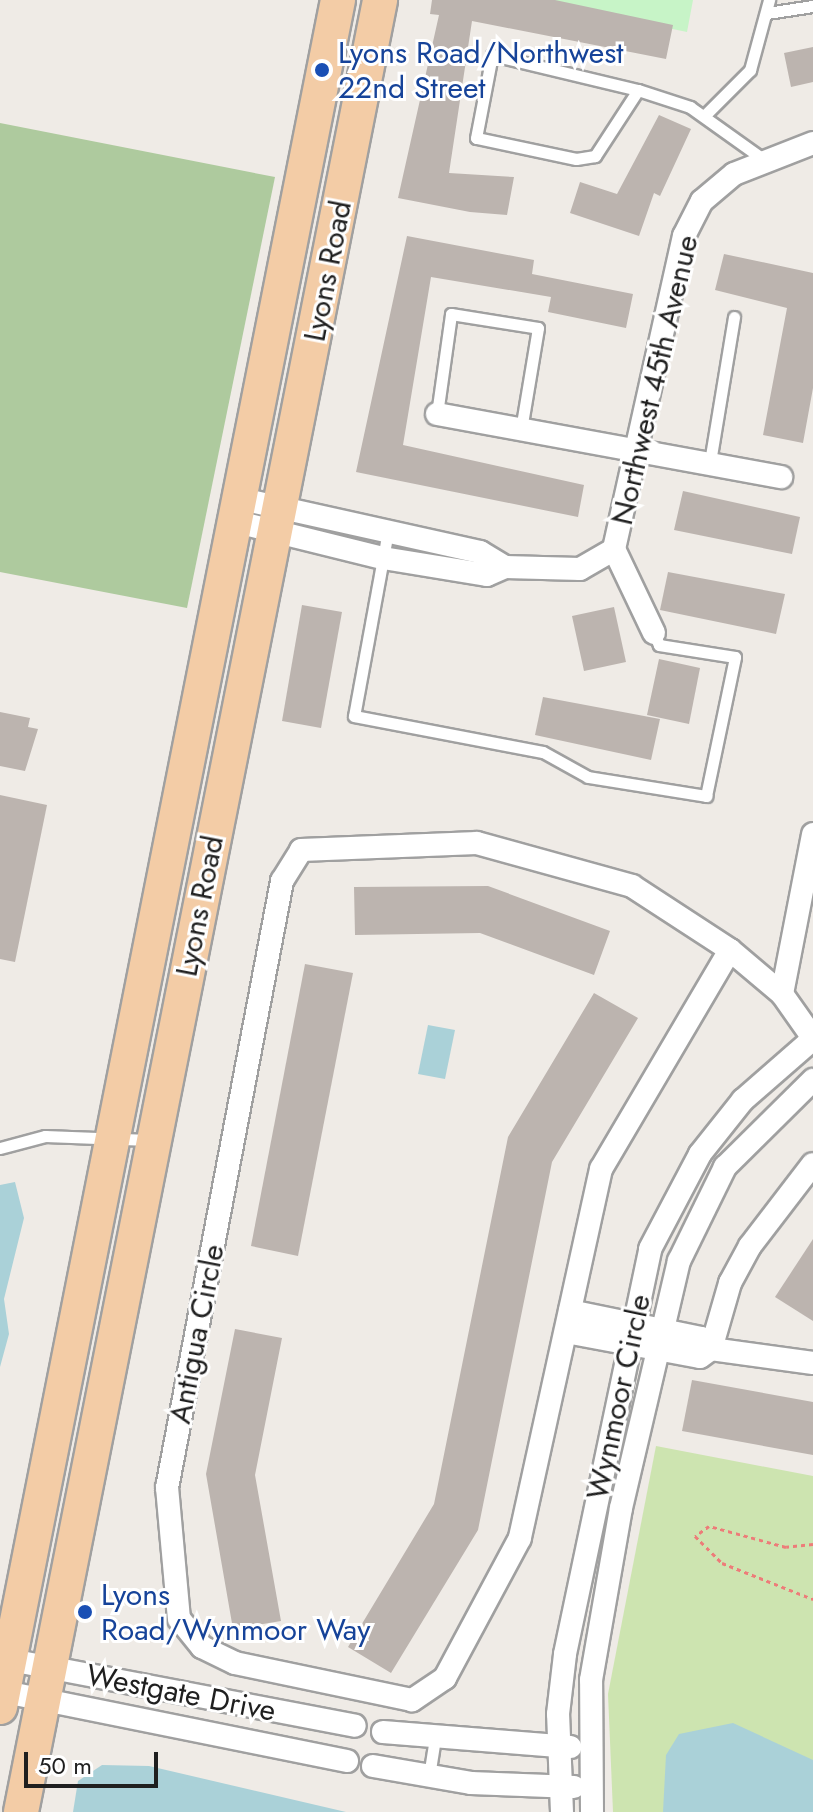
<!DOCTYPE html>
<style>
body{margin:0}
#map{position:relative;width:813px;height:1812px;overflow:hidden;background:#efebe6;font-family:Jost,sans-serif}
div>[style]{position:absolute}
.grass>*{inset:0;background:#cde4b0}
.forest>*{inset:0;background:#aeca9e}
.park>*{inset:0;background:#c7f4c7}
.water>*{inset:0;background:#aad1d8}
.building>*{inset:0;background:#bcb4af}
.path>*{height:3px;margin-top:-1.5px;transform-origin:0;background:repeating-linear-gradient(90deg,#ed7c79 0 4px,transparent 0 8px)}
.roads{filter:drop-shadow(2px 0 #a0a0a0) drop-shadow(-2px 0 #a0a0a0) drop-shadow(0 2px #a0a0a0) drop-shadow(0 -2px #a0a0a0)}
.lane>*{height:11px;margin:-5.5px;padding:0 5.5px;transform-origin:5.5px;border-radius:5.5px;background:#fff}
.street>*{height:22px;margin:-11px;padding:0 11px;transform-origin:11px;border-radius:11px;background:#fff}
.primary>*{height:34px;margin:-17px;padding:0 17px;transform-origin:17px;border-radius:17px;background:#f3cca6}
.dots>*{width:22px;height:22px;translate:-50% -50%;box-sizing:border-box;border:4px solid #fff;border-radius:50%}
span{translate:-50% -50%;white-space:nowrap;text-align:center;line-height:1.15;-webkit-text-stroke:6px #fff;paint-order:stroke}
.transit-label{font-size:30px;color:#164399}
.left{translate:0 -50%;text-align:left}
.street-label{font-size:30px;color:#1f1f1f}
.scale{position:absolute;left:24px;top:1752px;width:134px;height:36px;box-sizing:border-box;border:4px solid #1f1f1f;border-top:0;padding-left:10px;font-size:24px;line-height:28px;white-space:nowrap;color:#1f1f1f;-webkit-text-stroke:6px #fff;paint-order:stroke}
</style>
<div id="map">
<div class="grass">
<div style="clip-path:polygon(656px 1446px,813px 1476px,813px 1812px,613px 1812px,608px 1694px)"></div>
</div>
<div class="forest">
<div style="clip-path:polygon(0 123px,275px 177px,187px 608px,0 572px)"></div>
</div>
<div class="park">
<div style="clip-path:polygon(533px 0,693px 0,687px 32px)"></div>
</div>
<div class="water">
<div style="clip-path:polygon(428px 1025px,455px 1030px,445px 1079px,418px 1074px)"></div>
<div style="clip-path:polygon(15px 1182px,24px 1218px,4px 1299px,9px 1334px,0 1367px,0 1185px)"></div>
<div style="clip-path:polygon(733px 1723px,813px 1760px,813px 1812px,663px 1812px,666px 1755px,679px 1734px)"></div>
<div style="clip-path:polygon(102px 1765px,149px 1766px,346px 1812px,73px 1812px,78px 1781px)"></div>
</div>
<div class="building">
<div style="clip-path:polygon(432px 0,555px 0,673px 25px,666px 59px,472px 21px,449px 173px,514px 177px,507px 215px,470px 212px,398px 198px,439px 15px,430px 14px)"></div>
<div style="clip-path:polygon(813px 47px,813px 82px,791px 87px,784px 53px)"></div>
<div style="clip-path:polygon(659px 115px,691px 129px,660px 196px,654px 193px,639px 236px,570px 213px,580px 182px,617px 194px)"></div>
<div style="clip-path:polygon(407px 236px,534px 260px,532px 274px,633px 294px,626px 328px,548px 312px,551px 297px,431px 277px,403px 445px,584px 485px,578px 517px,356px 472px)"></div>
<div style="clip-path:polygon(724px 254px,813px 273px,813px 388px,803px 443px,763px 435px,787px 308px,715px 290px)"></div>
<div style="clip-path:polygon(683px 491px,800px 517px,792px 554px,674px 530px)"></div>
<div style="clip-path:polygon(668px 572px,785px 594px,776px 634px,660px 610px)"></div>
<div style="clip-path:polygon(302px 605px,342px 612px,321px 728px,282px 721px)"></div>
<div style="clip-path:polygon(614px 607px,626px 662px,584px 671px,572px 616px)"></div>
<div style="clip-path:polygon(659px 659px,700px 668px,689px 724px,647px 715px)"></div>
<div style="clip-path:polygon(543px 697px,660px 719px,651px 760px,535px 735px)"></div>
<div style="clip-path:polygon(0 712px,30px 718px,28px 727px,38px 729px,25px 771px,0 766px)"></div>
<div style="clip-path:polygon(0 795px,47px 805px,15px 962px,0 959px)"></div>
<div style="clip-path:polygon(488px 886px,610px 931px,594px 975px,480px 933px,355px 935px,354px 887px)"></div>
<div style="clip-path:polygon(305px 964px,353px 973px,298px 1256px,251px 1246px)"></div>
<div style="clip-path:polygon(594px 993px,638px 1018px,552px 1162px,478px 1530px,391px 1673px,348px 1647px,434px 1504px,508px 1137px)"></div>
<div style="clip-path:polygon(813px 1239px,813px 1321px,775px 1297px)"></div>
<div style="clip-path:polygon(235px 1329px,282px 1338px,255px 1475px,281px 1621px,233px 1629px,206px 1474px)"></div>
<div style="clip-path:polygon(692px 1380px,813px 1402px,813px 1455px,682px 1431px)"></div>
</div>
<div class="path">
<div style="left:813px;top:1544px;width:27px;rotate:174deg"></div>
<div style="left:786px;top:1547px;width:80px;rotate:-164.7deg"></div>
<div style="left:709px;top:1526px;width:17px;rotate:144deg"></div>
<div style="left:695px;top:1536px;width:38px;rotate:45deg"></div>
<div style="left:722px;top:1563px;width:98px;rotate:21.6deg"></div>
</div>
<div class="roads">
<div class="lane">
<div style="left:767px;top:13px;width:47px;rotate:-8.7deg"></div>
<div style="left:638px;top:90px;width:79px;rotate:123.1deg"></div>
<div style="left:595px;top:156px;width:19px;rotate:171deg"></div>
<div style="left:576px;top:159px;width:102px;rotate:-168.1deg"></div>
<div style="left:476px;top:138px;width:85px;rotate:-79.1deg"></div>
<div style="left:492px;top:55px;width:150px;rotate:13.5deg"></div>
<div style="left:638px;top:90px;width:55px;rotate:18.1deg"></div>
<div style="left:690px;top:107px;width:90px;rotate:35.5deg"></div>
<div style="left:705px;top:115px;width:64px;rotate:-45deg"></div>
<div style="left:750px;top:70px;width:73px;rotate:-74.8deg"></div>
<div style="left:437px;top:414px;width:101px;rotate:-82deg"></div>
<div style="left:451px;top:314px;width:88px;rotate:9.1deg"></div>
<div style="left:538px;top:328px;width:103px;rotate:99.5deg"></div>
<div style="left:710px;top:462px;width:147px;rotate:-80.6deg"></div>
<div style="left:388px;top:531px;width:188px;rotate:100.4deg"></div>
<div style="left:354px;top:716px;width:192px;rotate:10.8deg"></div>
<div style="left:543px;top:752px;width:51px;rotate:29.1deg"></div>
<div style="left:588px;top:777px;width:120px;rotate:9.1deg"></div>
<div style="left:706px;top:796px;width:142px;rotate:-78.2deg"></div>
<div style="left:735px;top:657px;width:77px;rotate:-171deg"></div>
<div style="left:659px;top:645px;width:13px;rotate:-113deg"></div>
<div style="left:0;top:1148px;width:47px;rotate:-14.9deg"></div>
<div style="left:45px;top:1136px;width:104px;rotate:2.2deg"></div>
<div style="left:429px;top:1776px;width:38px;rotate:-81deg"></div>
</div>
<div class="street">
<div style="left:437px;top:414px;width:350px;rotate:10.4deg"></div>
<div style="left:237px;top:498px;width:249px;rotate:12.5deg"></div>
<div style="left:480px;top:552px;width:29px;rotate:31deg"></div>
<div style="left:505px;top:567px;width:75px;rotate:1.5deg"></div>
<div style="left:580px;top:569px;width:39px;rotate:-30deg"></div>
<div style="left:233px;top:521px;width:154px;rotate:13.9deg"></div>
<div style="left:383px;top:558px;width:105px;rotate:9.3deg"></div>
<div style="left:487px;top:575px;width:20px;rotate:-24deg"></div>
<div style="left:614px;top:549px;width:321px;rotate:-77.4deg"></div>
<div style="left:684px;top:236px;width:39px;rotate:-63deg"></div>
<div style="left:702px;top:201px;width:42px;rotate:-40.2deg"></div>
<div style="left:734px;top:174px;width:85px;rotate:-21.4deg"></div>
<div style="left:614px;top:549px;width:93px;rotate:64.5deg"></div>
<div style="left:477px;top:843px;width:161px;rotate:15.5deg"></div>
<div style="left:632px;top:886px;width:117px;rotate:33.1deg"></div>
<div style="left:730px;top:950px;width:254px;rotate:120.5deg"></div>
<div style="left:601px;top:1169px;width:378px;rotate:102.4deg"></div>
<div style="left:520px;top:1538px;width:159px;rotate:118.2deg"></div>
<div style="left:445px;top:1678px;width:40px;rotate:146deg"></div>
<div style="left:412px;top:1700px;width:181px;rotate:-168.2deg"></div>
<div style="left:235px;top:1663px;width:37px;rotate:-154deg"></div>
<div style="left:202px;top:1647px;width:36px;rotate:-129deg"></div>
<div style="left:179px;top:1619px;width:132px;rotate:-95.2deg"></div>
<div style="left:167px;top:1488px;width:618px;rotate:-79.27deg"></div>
<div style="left:282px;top:881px;width:36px;rotate:-58deg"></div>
<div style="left:301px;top:850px;width:176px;rotate:-2.3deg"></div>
<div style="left:730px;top:950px;width:68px;rotate:40.2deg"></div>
<div style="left:782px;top:994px;width:54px;rotate:54.8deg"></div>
<div style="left:782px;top:994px;width:163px;rotate:-79deg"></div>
<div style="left:570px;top:1311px;width:134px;rotate:11.6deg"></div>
<div style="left:701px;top:1338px;width:15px;rotate:48deg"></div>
<div style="left:711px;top:1349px;width:103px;rotate:7.8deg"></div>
<div style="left:566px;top:1332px;width:136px;rotate:10.6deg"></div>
<div style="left:700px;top:1357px;width:14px;rotate:-36deg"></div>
<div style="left:711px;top:1349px;width:69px;rotate:-73.9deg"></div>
<div style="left:730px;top:1283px;width:42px;rotate:-61.6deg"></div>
<div style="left:750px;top:1246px;width:103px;rotate:-52.5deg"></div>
<div style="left:0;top:1658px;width:361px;rotate:10.8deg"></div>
<div style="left:0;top:1691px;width:354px;rotate:11.4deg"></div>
<div style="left:383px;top:1732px;width:188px;rotate:4.6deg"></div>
<div style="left:373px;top:1766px;width:99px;rotate:9.8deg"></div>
<div style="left:471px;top:1783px;width:103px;rotate:2.2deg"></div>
<div style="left:562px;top:1812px;width:98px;rotate:-92.3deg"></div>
<div style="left:558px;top:1714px;width:60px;rotate:-83.3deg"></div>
<div style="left:565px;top:1654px;width:414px;rotate:-78.1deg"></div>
<div style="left:650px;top:1249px;width:107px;rotate:-62.2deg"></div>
<div style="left:700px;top:1154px;width:69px;rotate:-51.5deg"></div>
<div style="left:743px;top:1100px;width:93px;rotate:-41.1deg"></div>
<div style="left:592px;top:1812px;width:132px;rotate:-90.4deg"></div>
<div style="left:591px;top:1680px;width:175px;rotate:-80.1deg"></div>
<div style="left:621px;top:1508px;width:254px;rotate:-76.8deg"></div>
<div style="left:679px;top:1261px;width:105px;rotate:-63.9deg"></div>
<div style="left:725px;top:1167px;width:124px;rotate:-44.7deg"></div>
</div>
<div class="primary">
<div style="left:0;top:1707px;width:1740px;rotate:-78.8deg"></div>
<div style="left:21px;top:1812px;width:1847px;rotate:-78.79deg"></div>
</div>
</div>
<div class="dots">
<div style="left:322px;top:70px;background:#1a4fb4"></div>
<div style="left:85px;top:1612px;background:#1a4fb4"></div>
</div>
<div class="transit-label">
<span class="left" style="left:338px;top:70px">Lyons Road/Northwest<br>22nd Street</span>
<span class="left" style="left:101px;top:1612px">Lyons<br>Road/Wynmoor Way</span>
</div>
<div class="street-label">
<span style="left:328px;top:271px;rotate:-79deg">Lyons Road</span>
<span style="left:655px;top:380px;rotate:-77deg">Northwest 45th Avenue</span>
<span style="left:200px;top:906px;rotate:-79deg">Lyons Road</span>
<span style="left:197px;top:1334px;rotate:-79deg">Antigua Circle</span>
<span style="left:619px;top:1397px;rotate:-78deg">Wynmoor Circle</span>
<span style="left:181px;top:1693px;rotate:11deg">Westgate Drive</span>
</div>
<div class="scale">50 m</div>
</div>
